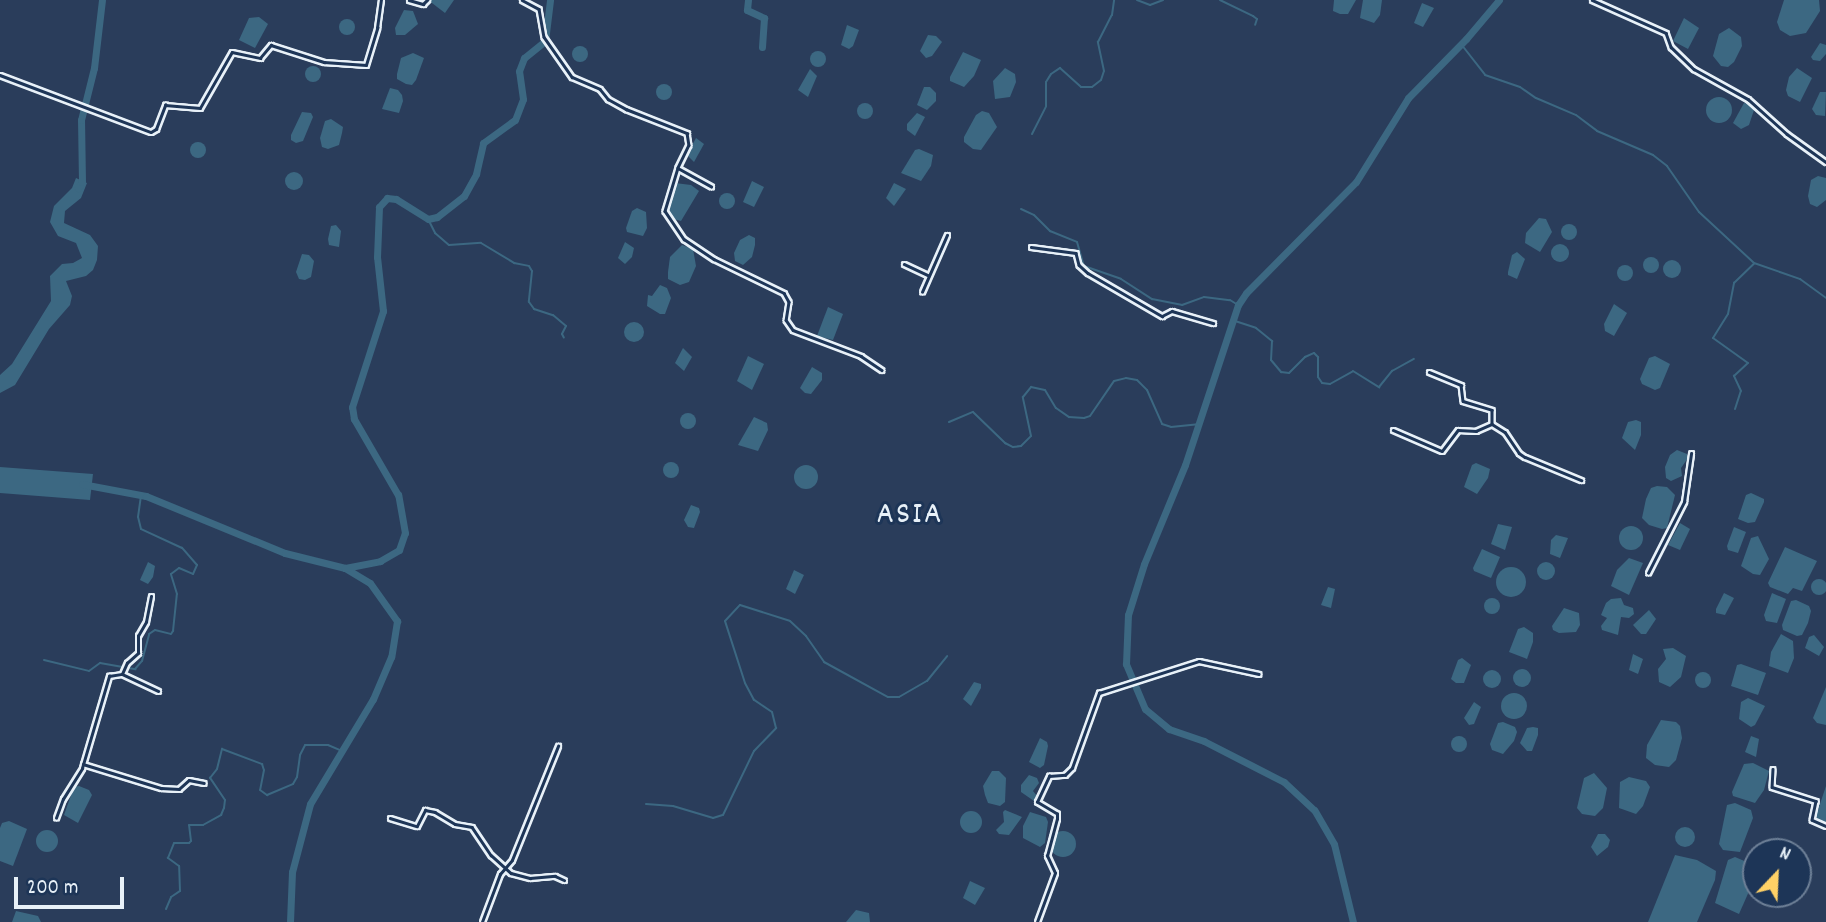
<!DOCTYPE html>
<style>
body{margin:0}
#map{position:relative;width:1826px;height:922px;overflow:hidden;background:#2a3d5b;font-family:Dekko,sans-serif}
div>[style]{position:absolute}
.water>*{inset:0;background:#3c6882}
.round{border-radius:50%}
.stream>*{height:2px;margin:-1px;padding:0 1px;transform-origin:1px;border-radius:1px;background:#3c6882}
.river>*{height:7px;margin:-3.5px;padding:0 3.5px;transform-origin:3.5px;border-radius:3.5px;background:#3c6882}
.roads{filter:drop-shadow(2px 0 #e8f1f8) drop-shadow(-2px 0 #e8f1f8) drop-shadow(0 2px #e8f1f8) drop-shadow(0 -2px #e8f1f8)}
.minor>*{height:2.5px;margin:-1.25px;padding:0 1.25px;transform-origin:1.25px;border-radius:1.25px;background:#1d3557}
span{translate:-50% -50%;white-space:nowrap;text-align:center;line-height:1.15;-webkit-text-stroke:6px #1d3557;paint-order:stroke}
.quarter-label{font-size:32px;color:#e8f1f8;letter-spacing:2px}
.north{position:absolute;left:1742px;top:838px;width:70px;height:70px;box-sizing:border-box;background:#1d3557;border:2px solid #6e8097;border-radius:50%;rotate:23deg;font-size:19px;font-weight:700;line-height:28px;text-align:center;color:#e8f1f8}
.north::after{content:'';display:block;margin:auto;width:24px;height:32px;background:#ffd166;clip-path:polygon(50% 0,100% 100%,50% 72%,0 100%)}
.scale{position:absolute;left:14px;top:877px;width:110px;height:32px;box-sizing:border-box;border:4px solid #e8f1f8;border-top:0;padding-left:9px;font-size:21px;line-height:24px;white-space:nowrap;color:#e8f1f8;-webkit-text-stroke:5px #1d3557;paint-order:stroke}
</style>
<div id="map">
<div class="water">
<div style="clip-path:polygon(428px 0,454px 0,445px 13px)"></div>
<div style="clip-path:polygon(1334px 0,1356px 0,1348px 14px,1340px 14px,1333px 11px)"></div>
<div style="clip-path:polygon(1363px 0,1382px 0,1380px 15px,1374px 23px,1360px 18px)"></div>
<div style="clip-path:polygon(1784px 0,1819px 0,1820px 11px,1806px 33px,1790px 36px,1780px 30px,1777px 22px)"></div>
<div style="clip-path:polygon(1422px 3px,1434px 8px,1423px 27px,1414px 23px)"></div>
<div style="clip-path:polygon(404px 10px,413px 11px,418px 24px,405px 35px,396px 35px,395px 28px)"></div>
<div style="clip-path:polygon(259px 17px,268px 24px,255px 48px,239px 40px,249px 18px)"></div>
<div style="clip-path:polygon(1684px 18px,1699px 28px,1688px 49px,1673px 41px)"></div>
<div class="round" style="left:339px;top:19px;width:16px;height:16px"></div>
<div style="clip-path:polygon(847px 25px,859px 30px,853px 46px,849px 49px,841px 45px)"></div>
<div style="clip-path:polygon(1729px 28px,1741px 37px,1742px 46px,1734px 62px,1728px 67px,1721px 66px,1713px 56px,1719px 34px)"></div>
<div style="clip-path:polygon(928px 35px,936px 36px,942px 42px,932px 56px,926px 58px,920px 51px)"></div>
<div style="clip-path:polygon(1820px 43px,1826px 45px,1826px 54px,1820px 61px,1813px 60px,1811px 57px)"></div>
<div class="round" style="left:572px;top:46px;width:16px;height:16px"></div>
<div class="round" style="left:810px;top:51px;width:16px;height:16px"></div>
<div style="clip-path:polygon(963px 52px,981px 60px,974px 76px,964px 87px,950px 81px,950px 77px)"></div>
<div style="clip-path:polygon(413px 53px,424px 58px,416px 80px,412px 85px,406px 84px,397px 79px,397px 74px,401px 58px)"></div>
<div class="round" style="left:305px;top:66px;width:16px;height:16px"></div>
<div style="clip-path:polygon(1005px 68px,1015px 74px,1016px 82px,1010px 97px,995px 99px,993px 81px)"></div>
<div style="clip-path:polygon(1797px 68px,1812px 78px,1800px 102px,1788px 96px,1786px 90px,1789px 77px)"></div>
<div style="clip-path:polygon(810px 69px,817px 76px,808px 97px,798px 90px)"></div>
<div class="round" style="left:656px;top:84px;width:16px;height:16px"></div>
<div style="clip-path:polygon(924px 87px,930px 87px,936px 93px,936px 101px,927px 110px,917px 105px)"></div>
<div style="clip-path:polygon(390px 88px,398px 90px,402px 95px,403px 101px,399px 113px,382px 109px)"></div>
<div style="clip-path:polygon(1820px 92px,1826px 92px,1825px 116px,1816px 115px,1812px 109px)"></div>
<div class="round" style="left:1706px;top:97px;width:26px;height:26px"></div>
<div class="round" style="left:857px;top:103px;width:16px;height:16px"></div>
<div style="clip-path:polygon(1744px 103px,1750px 104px,1754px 110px,1749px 125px,1741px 129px,1733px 123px)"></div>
<div style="clip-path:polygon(982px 111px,989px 113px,997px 127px,981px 150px,973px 149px,964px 142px,964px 137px,976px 115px)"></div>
<div style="clip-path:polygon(302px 112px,311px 113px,313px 117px,303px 141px,296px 143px,291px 140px,291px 135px)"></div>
<div style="clip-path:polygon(917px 113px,925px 117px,915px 136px,907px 130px,907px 124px)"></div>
<div style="clip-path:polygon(331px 119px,343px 127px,342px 133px,339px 145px,328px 149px,322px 147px,320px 138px,325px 121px)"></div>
<div style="clip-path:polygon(696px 138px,704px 144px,694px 162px,687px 155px)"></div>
<div class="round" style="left:190px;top:142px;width:16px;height:16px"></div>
<div style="clip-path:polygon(919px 149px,933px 155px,931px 166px,921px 181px,901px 173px,915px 150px)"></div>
<div class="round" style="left:285px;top:172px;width:18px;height:18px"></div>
<div style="clip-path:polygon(1818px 176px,1826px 178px,1826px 200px,1817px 207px,1810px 204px,1808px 196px,1811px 180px)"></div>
<div style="clip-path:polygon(76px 178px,87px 183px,81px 198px,65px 211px,64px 223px,90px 235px,98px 246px,97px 260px,93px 270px,86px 276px,66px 281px,72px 296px,70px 305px,49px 329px,15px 385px,0 393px,0 375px,12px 364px,51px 301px,50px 276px,62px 264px,73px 263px,82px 258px,76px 243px,58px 236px,50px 222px,54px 206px,72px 188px)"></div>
<div style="clip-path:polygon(752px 181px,764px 187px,754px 207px,743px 202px)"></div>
<div style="clip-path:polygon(675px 183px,691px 185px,699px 191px,681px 221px,670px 218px,668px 212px,670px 188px)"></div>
<div style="clip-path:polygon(894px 183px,906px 189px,894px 206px,886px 198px)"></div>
<div class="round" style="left:719px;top:193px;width:16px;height:16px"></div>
<div style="clip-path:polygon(637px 208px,646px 212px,647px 228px,643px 236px,627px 232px,626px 228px,632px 211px)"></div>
<div style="clip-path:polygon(1539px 218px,1546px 219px,1552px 232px,1540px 252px,1525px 243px,1526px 233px)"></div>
<div class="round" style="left:1561px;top:224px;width:16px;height:16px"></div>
<div style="clip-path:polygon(336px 225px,341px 231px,339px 247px,329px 245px,328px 239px,331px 226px)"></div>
<div style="clip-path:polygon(749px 235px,755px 238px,755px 245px,752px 257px,743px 265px,735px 261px,734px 253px,740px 240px)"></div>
<div style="clip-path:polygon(625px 242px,634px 248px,632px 257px,625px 264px,618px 258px)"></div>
<div class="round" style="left:1551px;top:244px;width:18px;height:18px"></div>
<div style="clip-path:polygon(682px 245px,693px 249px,696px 266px,689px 282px,680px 285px,668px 279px,668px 272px,670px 257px)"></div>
<div style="clip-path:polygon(1517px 252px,1525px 259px,1517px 279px,1508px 275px,1508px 272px,1512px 255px)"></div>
<div style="clip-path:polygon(302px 254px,309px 255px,314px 261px,311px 277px,305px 280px,299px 279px,296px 272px)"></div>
<div class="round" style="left:1643px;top:257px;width:16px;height:16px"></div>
<div class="round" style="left:1663px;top:260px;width:18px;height:18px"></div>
<div class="round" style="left:1617px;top:265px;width:16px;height:16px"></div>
<div style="clip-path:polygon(660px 285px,667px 288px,671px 298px,665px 314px,660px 314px,647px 306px,648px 295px,652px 296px)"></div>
<div style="clip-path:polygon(1614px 304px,1627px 313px,1614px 336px,1605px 331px,1604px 324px)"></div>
<div style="clip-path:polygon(828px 307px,843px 314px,833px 340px,817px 336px)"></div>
<div class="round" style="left:624px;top:322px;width:20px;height:20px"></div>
<div style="clip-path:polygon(683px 348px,692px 357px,684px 371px,675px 363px)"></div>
<div style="clip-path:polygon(748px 356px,764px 364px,752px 390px,737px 381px)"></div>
<div style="clip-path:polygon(1655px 356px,1670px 364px,1660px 388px,1655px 390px,1642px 384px,1640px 379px,1649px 358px)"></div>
<div style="clip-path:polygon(812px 367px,822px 373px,822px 380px,811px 394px,805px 393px,800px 388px)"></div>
<div class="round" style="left:680px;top:413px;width:16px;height:16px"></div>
<div style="clip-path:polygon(754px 417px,767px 423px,768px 430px,758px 451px,738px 445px)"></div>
<div style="clip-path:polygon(1636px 420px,1641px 422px,1641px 435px,1635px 450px,1622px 438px,1628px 422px)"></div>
<div style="clip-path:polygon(1677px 450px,1687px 454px,1688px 458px,1681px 468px,1682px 476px,1671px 481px,1666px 478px,1665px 467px,1670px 455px)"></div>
<div class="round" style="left:663px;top:462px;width:16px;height:16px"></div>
<div style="clip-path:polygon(1476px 463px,1490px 469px,1488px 478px,1477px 494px,1464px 487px,1472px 465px)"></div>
<div class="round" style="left:794px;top:465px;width:24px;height:24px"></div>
<div style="clip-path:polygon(0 467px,93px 474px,90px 500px,0 493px)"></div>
<div style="clip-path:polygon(1657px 486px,1667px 487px,1675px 495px,1667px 528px,1662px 529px,1649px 525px,1642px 518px,1646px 499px,1651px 488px)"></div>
<div style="clip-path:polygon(1751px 493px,1764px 499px,1764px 502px,1755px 522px,1748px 523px,1738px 519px,1746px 495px)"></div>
<div style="clip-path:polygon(691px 505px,699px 508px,700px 512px,694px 528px,688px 527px,684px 520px)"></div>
<div style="clip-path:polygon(1680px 523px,1690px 529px,1680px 550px,1668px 545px)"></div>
<div style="clip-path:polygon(1498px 524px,1512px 527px,1505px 550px,1491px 544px)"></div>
<div class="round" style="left:1619px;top:526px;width:24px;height:24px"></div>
<div style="clip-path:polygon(1734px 527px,1746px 532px,1738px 553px,1728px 550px,1727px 546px)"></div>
<div style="clip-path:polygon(1556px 535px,1568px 538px,1560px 558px,1550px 554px,1551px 540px)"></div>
<div style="clip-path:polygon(1758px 536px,1769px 559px,1760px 575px,1753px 574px,1741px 566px,1751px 538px)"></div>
<div style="clip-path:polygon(1785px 547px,1817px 561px,1802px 591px,1793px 588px,1788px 594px,1770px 587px,1768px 583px)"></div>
<div style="clip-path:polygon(1482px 549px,1500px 557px,1491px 578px,1474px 571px,1473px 568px)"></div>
<div style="clip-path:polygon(1629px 558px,1643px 563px,1629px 595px,1611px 586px,1617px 570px)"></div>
<div style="clip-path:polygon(148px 562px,155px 566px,153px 577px,148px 584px,140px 580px)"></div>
<div class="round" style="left:1537px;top:562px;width:18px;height:18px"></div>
<div class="round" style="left:1496px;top:567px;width:30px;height:30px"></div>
<div style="clip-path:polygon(794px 570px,804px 575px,795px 594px,786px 589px)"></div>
<div class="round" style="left:1811px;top:579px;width:16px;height:16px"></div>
<div style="clip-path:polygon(1328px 587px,1335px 589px,1331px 608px,1321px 605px)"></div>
<div style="clip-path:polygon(1724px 593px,1734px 598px,1725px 615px,1716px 613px,1716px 609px)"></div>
<div style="clip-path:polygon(1772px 593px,1786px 599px,1777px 623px,1766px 621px,1764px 615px)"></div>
<div class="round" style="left:1484px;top:598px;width:16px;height:16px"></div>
<div style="clip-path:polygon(1621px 598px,1624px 605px,1633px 608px,1634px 614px,1629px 618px,1621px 617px,1618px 635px,1602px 630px,1601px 626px,1607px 618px,1601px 615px,1606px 603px,1611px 599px)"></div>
<div style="clip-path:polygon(1796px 600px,1809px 606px,1811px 611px,1808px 623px,1802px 635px,1797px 636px,1783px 630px,1782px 625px,1791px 601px)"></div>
<div style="clip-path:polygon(1564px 608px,1579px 613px,1580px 625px,1576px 632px,1559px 633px,1553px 630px,1552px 626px)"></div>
<div style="clip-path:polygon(1649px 610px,1656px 619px,1646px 634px,1641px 634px,1633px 625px)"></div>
<div style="clip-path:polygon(1524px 627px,1533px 633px,1533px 642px,1527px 659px,1509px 652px,1518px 629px)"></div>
<div style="clip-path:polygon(1781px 634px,1793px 641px,1794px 658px,1788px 673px,1769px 666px,1771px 652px)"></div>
<div style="clip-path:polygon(1814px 635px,1824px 647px,1819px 656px,1805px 648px,1809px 637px)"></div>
<div style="clip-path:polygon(1673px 648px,1686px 656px,1681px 677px,1670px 687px,1659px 682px,1658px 669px,1666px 659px,1663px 649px)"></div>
<div style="clip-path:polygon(1633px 654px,1643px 659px,1638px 674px,1629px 670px)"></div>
<div style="clip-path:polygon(1462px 658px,1471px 665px,1464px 683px,1456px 683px,1451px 679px,1458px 660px)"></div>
<div style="clip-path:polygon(1741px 664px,1766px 673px,1758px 695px,1731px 686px,1737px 665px)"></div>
<div class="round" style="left:1513px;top:669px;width:18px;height:18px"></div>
<div class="round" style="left:1483px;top:670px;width:18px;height:18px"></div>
<div class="round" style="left:1695px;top:672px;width:16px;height:16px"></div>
<div style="clip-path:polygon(974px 682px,981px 684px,981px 688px,971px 706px,963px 699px)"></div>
<div style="clip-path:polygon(1826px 687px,1826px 725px,1817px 723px,1813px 718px)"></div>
<div class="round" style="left:1501px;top:693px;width:26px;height:26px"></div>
<div style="clip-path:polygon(1748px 698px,1765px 706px,1755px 725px,1751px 727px,1739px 719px,1741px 702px)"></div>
<div style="clip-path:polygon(1474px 702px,1481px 707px,1474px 724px,1469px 725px,1464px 718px)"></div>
<div style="clip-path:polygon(1661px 720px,1676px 722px,1680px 726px,1682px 738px,1676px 760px,1669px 767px,1655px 765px,1646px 758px,1647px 745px)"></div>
<div style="clip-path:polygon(1503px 722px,1515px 727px,1517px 732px,1514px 741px,1503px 754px,1492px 750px,1490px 744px,1498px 723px)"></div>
<div style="clip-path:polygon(1533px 727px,1538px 728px,1538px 735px,1532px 751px,1527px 751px,1520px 743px,1527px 728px)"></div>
<div class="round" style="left:1451px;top:736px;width:16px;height:16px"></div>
<div style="clip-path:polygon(1751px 736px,1759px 739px,1756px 757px,1745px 752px)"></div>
<div style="clip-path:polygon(1040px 738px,1047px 742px,1048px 746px,1044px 765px,1040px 768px,1029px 762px)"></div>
<div style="clip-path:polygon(1753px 763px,1769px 771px,1764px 790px,1755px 803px,1733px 796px,1732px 792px,1744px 764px)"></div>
<div style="clip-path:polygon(992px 771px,999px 771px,1006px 778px,1005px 802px,1000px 806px,988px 803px,985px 795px,983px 786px)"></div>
<div style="clip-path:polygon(1594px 773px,1607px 788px,1603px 808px,1595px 816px,1582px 814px,1577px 808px,1584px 778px)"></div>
<div style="clip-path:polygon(1029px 775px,1037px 778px,1039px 783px,1033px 791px,1037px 796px,1034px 801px,1021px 792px,1021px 785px)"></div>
<div style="clip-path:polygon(1629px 777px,1646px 781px,1650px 787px,1643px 806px,1636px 814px,1619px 808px,1620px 782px)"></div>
<div style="clip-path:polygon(79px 786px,89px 790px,92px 795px,78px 823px,64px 815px,74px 787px)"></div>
<div style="clip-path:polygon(1826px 786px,1826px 823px,1815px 819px)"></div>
<div style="clip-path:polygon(1735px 803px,1751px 810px,1753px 818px,1740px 852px,1723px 850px,1719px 844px,1727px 805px)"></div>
<div style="clip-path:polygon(1005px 810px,1022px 817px,1009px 835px,999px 834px,996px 830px,1004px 822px,1003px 812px)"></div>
<div class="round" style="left:960px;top:811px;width:22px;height:22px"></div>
<div style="clip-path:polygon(1030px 812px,1046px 817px,1048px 822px,1045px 843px,1040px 847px,1023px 838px,1023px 826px)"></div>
<div style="clip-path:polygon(9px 821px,27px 829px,13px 866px,0 861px,0 828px,2px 823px)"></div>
<div class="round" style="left:1675px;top:827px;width:20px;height:20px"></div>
<div class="round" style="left:36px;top:830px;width:22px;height:22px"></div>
<div class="round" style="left:1050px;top:831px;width:26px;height:26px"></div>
<div style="clip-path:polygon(1598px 834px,1605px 834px,1610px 840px,1608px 847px,1597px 856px,1591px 847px)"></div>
<div style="clip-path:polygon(1675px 855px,1697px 860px,1716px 871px,1715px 880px,1697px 922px,1648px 922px)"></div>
<div style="clip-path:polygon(1735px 857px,1756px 866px,1754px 880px,1739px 914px,1715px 903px,1728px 860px)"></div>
<div style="clip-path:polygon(970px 881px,985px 888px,975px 905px,963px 898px)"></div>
<div style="clip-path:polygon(856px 910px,869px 913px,870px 922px,846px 922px)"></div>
<div style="clip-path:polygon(16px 911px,38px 916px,41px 922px,12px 922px)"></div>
</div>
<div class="stream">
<div style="left:1137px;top:0;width:14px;rotate:21deg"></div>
<div style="left:1150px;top:5px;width:14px;rotate:-21deg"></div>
<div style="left:1220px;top:0;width:37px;rotate:26deg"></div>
<div style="left:1253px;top:16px;width:5px;rotate:37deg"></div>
<div style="left:1257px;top:19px;width:6px;rotate:108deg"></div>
<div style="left:1461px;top:44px;width:39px;rotate:52deg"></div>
<div style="left:1485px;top:75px;width:37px;rotate:19deg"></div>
<div style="left:1520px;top:87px;width:19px;rotate:35deg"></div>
<div style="left:1536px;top:98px;width:43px;rotate:23deg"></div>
<div style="left:1576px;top:115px;width:26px;rotate:37deg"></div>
<div style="left:1597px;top:131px;width:61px;rotate:23.2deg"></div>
<div style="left:1653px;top:155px;width:18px;rotate:38deg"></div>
<div style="left:1667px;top:166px;width:56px;rotate:55.2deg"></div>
<div style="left:1699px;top:212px;width:75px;rotate:42.8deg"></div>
<div style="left:1754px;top:263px;width:49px;rotate:19.2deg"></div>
<div style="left:1800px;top:279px;width:32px;rotate:36deg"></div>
<div style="left:1032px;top:134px;width:31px;rotate:-63deg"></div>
<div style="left:1046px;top:106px;width:24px;rotate:-90deg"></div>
<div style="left:1046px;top:82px;width:9px;rotate:-58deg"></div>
<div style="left:1051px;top:74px;width:11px;rotate:-34deg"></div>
<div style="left:1060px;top:68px;width:28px;rotate:42deg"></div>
<div style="left:1081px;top:87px;width:11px"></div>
<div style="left:1092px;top:87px;width:11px;rotate:-38deg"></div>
<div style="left:1101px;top:80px;width:9px;rotate:-72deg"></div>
<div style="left:1104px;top:71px;width:30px;rotate:-102deg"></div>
<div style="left:1098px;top:42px;width:30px;rotate:-63deg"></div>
<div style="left:1112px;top:15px;width:15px;rotate:-82deg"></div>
<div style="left:1021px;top:209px;width:14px;rotate:25deg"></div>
<div style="left:1034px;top:215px;width:23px;rotate:45deg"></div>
<div style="left:1050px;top:231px;width:29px;rotate:22deg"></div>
<div style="left:1077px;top:242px;width:25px;rotate:74deg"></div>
<div style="left:1084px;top:266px;width:39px;rotate:19deg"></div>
<div style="left:1121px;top:279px;width:37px;rotate:33deg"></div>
<div style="left:1152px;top:299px;width:31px;rotate:11deg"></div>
<div style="left:1182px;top:305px;width:23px;rotate:-20deg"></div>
<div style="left:1204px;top:297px;width:26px;rotate:7deg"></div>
<div style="left:1230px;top:300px;width:9px;rotate:32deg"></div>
<div style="left:428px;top:219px;width:16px;rotate:63deg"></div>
<div style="left:435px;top:233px;width:18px;rotate:41deg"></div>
<div style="left:449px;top:245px;width:32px;rotate:-4deg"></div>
<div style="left:481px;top:243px;width:39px;rotate:31deg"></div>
<div style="left:514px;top:263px;width:15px;rotate:11deg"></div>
<div style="left:529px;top:266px;width:6px;rotate:59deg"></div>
<div style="left:532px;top:271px;width:31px;rotate:96deg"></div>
<div style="left:529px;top:302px;width:9px;rotate:54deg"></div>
<div style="left:534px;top:309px;width:20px;rotate:18deg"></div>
<div style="left:553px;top:315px;width:17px;rotate:40deg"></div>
<div style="left:566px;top:326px;width:9px;rotate:117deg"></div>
<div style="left:562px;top:334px;width:4px;rotate:63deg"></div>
<div style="left:1232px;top:320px;width:25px;rotate:18deg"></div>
<div style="left:1256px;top:328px;width:21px;rotate:39deg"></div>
<div style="left:1272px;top:341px;width:19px;rotate:93deg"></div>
<div style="left:1271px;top:360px;width:16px;rotate:50deg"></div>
<div style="left:1281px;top:372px;width:8px;rotate:7deg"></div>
<div style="left:1289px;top:373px;width:23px;rotate:-45deg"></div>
<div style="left:1305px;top:357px;width:10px;rotate:-24deg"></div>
<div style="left:1314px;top:353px;width:6px;rotate:45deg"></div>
<div style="left:1318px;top:357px;width:20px;rotate:90deg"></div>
<div style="left:1318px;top:377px;width:7px;rotate:56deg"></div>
<div style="left:1322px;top:383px;width:8px;rotate:7deg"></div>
<div style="left:1330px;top:384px;width:26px;rotate:-29deg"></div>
<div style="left:1353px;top:371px;width:31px;rotate:32deg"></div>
<div style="left:1379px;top:387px;width:21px;rotate:-51deg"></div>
<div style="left:1392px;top:371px;width:25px;rotate:-29deg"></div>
<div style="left:1735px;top:409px;width:19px;rotate:-72deg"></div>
<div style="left:1741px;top:391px;width:17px;rotate:-115deg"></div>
<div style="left:1734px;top:376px;width:19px;rotate:-43deg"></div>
<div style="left:1748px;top:363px;width:43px;rotate:-144.5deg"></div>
<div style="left:1713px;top:338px;width:28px;rotate:-58deg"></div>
<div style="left:1728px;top:314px;width:32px;rotate:-79deg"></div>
<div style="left:1734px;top:283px;width:28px;rotate:-44deg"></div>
<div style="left:949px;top:422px;width:26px;rotate:-23deg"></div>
<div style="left:973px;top:412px;width:45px;rotate:44.1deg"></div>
<div style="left:1005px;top:443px;width:9px;rotate:27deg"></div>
<div style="left:1013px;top:447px;width:8px;rotate:-7deg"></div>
<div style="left:1021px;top:446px;width:14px;rotate:-45deg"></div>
<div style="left:1031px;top:436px;width:40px;rotate:-102deg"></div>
<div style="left:1023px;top:397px;width:13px;rotate:-51deg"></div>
<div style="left:1031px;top:387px;width:14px;rotate:12deg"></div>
<div style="left:1045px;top:390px;width:21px;rotate:59deg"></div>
<div style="left:1056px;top:408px;width:16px;rotate:35deg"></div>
<div style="left:1069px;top:417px;width:15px;rotate:4deg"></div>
<div style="left:1084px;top:418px;width:6px;rotate:-18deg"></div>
<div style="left:1090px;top:416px;width:42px;rotate:-55.6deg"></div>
<div style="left:1114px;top:381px;width:12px;rotate:-14deg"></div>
<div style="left:1126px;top:378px;width:11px;rotate:10deg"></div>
<div style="left:1137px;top:380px;width:14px;rotate:45deg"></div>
<div style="left:1147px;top:390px;width:37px;rotate:66deg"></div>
<div style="left:1162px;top:424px;width:9px;rotate:18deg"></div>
<div style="left:1171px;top:427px;width:27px;rotate:-6deg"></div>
<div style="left:44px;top:660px;width:46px;rotate:13.7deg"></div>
<div style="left:89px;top:671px;width:14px;rotate:-36deg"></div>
<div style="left:100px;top:663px;width:36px;rotate:10deg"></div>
<div style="left:135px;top:669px;width:11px;rotate:-49deg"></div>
<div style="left:142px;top:661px;width:28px;rotate:-75deg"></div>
<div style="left:149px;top:634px;width:7px;rotate:-34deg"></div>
<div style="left:155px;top:630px;width:16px;rotate:14deg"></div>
<div style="left:171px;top:634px;width:4px;rotate:-56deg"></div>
<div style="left:173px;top:631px;width:37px;rotate:-84deg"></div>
<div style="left:177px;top:594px;width:21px;rotate:-107deg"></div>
<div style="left:171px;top:574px;width:10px;rotate:-37deg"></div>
<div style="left:179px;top:568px;width:15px;rotate:23deg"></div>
<div style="left:193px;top:574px;width:10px;rotate:-66deg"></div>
<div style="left:197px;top:565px;width:23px;rotate:-131deg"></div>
<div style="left:182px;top:548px;width:45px;rotate:-155.1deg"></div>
<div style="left:141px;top:529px;width:12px;rotate:-104deg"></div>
<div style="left:138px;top:517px;width:22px;rotate:-82deg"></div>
<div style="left:646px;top:804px;width:27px;rotate:4deg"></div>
<div style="left:673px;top:806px;width:42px;rotate:16.7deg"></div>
<div style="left:713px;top:818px;width:10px;rotate:-17deg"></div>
<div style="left:723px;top:815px;width:71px;rotate:-64.2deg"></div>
<div style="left:754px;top:751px;width:32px;rotate:-46deg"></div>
<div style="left:776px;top:728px;width:16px;rotate:-104deg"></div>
<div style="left:772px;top:712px;width:22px;rotate:-146deg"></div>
<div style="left:754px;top:700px;width:19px;rotate:-118deg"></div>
<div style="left:745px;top:683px;width:65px;rotate:-107.9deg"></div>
<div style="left:725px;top:621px;width:22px;rotate:-47deg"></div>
<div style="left:740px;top:605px;width:52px;rotate:17.7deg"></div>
<div style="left:790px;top:621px;width:22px;rotate:43deg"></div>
<div style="left:806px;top:636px;width:32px;rotate:55deg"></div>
<div style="left:824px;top:662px;width:73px;rotate:28.7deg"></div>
<div style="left:888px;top:697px;width:11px"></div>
<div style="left:899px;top:697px;width:32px;rotate:-30deg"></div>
<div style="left:927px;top:681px;width:32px;rotate:-51deg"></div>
<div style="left:166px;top:909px;width:13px;rotate:-67deg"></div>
<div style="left:171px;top:897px;width:11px;rotate:-34deg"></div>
<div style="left:180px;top:891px;width:25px;rotate:-92deg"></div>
<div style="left:179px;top:866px;width:14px;rotate:-144deg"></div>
<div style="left:168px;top:858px;width:16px;rotate:-68deg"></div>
<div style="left:174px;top:843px;width:15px"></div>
<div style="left:189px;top:843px;width:3px;rotate:-45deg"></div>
<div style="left:191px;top:841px;width:16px;rotate:-97deg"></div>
<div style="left:189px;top:825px;width:14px"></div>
<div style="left:203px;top:825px;width:21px;rotate:-29deg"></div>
<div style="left:221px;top:815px;width:8px;rotate:-67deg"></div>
<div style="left:224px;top:808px;width:8px;rotate:-83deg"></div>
<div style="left:225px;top:800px;width:27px;rotate:-124deg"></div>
<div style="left:210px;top:778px;width:11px;rotate:-52deg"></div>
<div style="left:217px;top:769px;width:21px;rotate:-76deg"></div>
<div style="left:222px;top:749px;width:43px;rotate:20.6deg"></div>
<div style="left:262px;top:764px;width:6px;rotate:72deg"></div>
<div style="left:264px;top:770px;width:20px;rotate:101deg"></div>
<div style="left:260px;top:790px;width:9px;rotate:36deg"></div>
<div style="left:267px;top:795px;width:28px;rotate:-23deg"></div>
<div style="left:293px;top:784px;width:8px;rotate:-60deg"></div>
<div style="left:297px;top:777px;width:22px;rotate:-82deg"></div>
<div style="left:300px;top:755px;width:11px;rotate:-63deg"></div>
<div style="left:305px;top:745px;width:23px"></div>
<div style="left:328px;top:745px;width:15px;rotate:23deg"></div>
</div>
<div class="river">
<div style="left:748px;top:0;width:10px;rotate:96deg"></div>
<div style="left:747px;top:10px;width:19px;rotate:25deg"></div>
<div style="left:764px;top:18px;width:29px;rotate:94deg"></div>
<div style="left:78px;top:188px;width:7px;rotate:-56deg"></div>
<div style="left:82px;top:182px;width:62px;rotate:-90.9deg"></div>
<div style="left:81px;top:120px;width:54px;rotate:-76deg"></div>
<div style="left:94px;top:68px;width:68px;rotate:-83.3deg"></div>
<div style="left:82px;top:484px;width:65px;rotate:10.6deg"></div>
<div style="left:146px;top:496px;width:150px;rotate:22.3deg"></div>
<div style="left:285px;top:553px;width:62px;rotate:14deg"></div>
<div style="left:345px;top:568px;width:29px;rotate:31deg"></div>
<div style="left:370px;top:583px;width:47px;rotate:54.6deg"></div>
<div style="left:397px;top:621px;width:36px;rotate:99deg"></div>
<div style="left:391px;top:657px;width:46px;rotate:113.2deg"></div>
<div style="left:373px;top:699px;width:122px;rotate:121deg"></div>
<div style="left:310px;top:804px;width:70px;rotate:104.8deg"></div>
<div style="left:292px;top:872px;width:50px;rotate:92.3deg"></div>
<div style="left:345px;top:568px;width:36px;rotate:-11deg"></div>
<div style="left:380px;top:561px;width:22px;rotate:-30deg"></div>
<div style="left:399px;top:550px;width:18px;rotate:-71deg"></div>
<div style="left:405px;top:533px;width:39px;rotate:-100deg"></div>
<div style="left:398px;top:495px;width:88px;rotate:-120.1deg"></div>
<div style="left:354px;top:419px;width:12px;rotate:-99deg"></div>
<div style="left:352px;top:407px;width:101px;rotate:-72.1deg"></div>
<div style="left:383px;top:311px;width:54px;rotate:-96.3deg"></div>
<div style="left:377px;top:257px;width:50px;rotate:-87.7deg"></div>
<div style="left:379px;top:207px;width:12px;rotate:-48deg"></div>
<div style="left:387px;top:198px;width:9px;rotate:6deg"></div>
<div style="left:396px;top:199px;width:38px;rotate:32deg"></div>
<div style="left:428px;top:219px;width:9px;rotate:-13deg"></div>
<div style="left:437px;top:217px;width:34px;rotate:-38deg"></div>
<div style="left:464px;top:196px;width:25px;rotate:-61deg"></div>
<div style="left:476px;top:174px;width:32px;rotate:-77deg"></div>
<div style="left:483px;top:143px;width:39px;rotate:-36deg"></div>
<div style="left:515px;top:120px;width:22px;rotate:-69deg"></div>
<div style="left:523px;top:99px;width:28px;rotate:-98deg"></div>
<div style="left:519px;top:71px;width:14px;rotate:-69deg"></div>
<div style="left:524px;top:58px;width:27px;rotate:-39deg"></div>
<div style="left:545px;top:41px;width:41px;rotate:-83deg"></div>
<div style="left:1353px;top:922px;width:80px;rotate:-103.7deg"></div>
<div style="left:1334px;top:844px;width:39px;rotate:-120deg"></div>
<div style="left:1314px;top:810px;width:41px;rotate:-137deg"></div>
<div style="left:1284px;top:782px;width:90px;rotate:-152.9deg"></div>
<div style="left:1204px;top:741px;width:37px;rotate:-161deg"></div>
<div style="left:1169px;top:729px;width:31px;rotate:-140deg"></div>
<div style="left:1145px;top:709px;width:49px;rotate:-112.9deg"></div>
<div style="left:1126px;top:664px;width:49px;rotate:-87.7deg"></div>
<div style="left:1128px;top:615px;width:53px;rotate:-72.6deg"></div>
<div style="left:1144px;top:564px;width:107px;rotate:-67.5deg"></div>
<div style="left:1185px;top:465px;width:169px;rotate:-71.7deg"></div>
<div style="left:1238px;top:305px;width:14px;rotate:-56deg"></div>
<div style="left:1246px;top:293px;width:156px;rotate:-45.3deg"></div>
<div style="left:1356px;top:182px;width:99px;rotate:-58.2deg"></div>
<div style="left:1408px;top:98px;width:83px;rotate:-45.5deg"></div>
<div style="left:1466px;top:39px;width:51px;rotate:-49.8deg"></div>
</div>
<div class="roads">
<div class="minor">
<div style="left:409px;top:0;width:15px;rotate:16deg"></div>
<div style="left:423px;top:4px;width:6px;rotate:-45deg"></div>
<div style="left:522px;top:0;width:19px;rotate:28deg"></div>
<div style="left:539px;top:9px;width:28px;rotate:80deg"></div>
<div style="left:544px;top:37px;width:49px;rotate:55deg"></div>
<div style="left:572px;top:77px;width:30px;rotate:23deg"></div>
<div style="left:600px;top:89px;width:13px;rotate:51deg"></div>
<div style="left:608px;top:99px;width:21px;rotate:29deg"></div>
<div style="left:626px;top:109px;width:66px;rotate:21.5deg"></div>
<div style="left:687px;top:133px;width:12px;rotate:81deg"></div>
<div style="left:689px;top:145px;width:25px;rotate:116deg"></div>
<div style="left:678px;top:168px;width:38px;rotate:29deg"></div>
<div style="left:1592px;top:0;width:81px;rotate:24deg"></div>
<div style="left:1666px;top:33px;width:15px;rotate:70deg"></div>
<div style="left:1671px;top:47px;width:32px;rotate:44deg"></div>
<div style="left:1694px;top:69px;width:62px;rotate:29.1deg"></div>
<div style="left:1748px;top:99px;width:52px;rotate:41.9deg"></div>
<div style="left:1787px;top:134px;width:48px;rotate:35.7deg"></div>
<div style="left:0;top:75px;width:161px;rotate:20.7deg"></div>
<div style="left:151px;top:132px;width:6px;rotate:-31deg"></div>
<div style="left:156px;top:129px;width:26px;rotate:-69deg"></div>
<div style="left:165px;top:105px;width:35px;rotate:5deg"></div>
<div style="left:200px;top:108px;width:64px;rotate:-60.3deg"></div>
<div style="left:232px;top:52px;width:29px;rotate:12deg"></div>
<div style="left:260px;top:58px;width:17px;rotate:-50deg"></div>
<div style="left:271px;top:45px;width:56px;rotate:17.8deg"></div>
<div style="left:324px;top:62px;width:42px;rotate:4.1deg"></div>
<div style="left:366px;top:65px;width:39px;rotate:-73deg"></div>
<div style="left:377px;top:28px;width:28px;rotate:-82deg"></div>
<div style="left:678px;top:168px;width:45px;rotate:106.8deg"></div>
<div style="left:665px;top:211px;width:34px;rotate:56deg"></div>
<div style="left:684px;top:239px;width:36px;rotate:34deg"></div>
<div style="left:714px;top:259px;width:78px;rotate:25.9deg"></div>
<div style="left:784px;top:293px;width:10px;rotate:61deg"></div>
<div style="left:789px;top:302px;width:18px;rotate:99deg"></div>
<div style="left:786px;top:320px;width:12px;rotate:55deg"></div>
<div style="left:793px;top:330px;width:73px;rotate:20.9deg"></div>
<div style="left:861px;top:356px;width:25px;rotate:34deg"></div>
<div style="left:1031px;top:247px;width:45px;rotate:7.6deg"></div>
<div style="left:1076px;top:253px;width:12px;rotate:76deg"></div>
<div style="left:1079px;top:265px;width:12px;rotate:42deg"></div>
<div style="left:1088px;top:273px;width:86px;rotate:30.2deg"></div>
<div style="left:1162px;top:316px;width:11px;rotate:-27deg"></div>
<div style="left:1172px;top:311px;width:43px;rotate:16.3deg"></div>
<div style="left:904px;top:264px;width:26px;rotate:25deg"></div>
<div style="left:922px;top:292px;width:62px;rotate:-66.3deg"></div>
<div style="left:1429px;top:372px;width:35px;rotate:22deg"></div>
<div style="left:1461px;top:385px;width:16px;rotate:83deg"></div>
<div style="left:1463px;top:401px;width:30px;rotate:17deg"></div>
<div style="left:1492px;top:410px;width:14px;rotate:90deg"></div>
<div style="left:1393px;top:430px;width:53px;rotate:23.2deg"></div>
<div style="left:1442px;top:451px;width:26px;rotate:-53deg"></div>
<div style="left:1458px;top:430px;width:18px;rotate:3deg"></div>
<div style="left:1476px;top:431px;width:17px;rotate:-24deg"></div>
<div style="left:1492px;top:424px;width:15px;rotate:32deg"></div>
<div style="left:1505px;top:432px;width:25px;rotate:56deg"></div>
<div style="left:1519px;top:453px;width:7px;rotate:34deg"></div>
<div style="left:1525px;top:457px;width:61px;rotate:22.3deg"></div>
<div style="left:1648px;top:573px;width:80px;rotate:-63.1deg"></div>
<div style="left:1684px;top:502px;width:49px;rotate:-81.7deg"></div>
<div style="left:122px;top:674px;width:12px;rotate:-66deg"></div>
<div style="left:127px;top:663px;width:15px;rotate:-42deg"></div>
<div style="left:138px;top:653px;width:17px;rotate:-90deg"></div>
<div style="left:138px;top:636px;width:16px;rotate:-60deg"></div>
<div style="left:146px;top:622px;width:26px;rotate:-79deg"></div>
<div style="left:83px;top:764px;width:82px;rotate:17.1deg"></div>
<div style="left:161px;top:788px;width:18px;rotate:3deg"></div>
<div style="left:179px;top:789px;width:13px;rotate:-42deg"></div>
<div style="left:189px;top:780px;width:15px;rotate:11deg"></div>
<div style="left:1773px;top:769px;width:18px;rotate:93deg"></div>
<div style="left:1772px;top:787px;width:46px;rotate:17.7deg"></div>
<div style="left:1816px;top:801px;width:19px;rotate:102deg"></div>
<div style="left:1812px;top:820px;width:15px;rotate:23deg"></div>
<div style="left:56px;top:818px;width:20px;rotate:-70deg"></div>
<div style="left:63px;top:799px;width:36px;rotate:-58deg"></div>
<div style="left:82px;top:768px;width:96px;rotate:-73.6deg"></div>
<div style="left:109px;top:676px;width:13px;rotate:-9deg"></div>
<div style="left:122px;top:674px;width:40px;rotate:25deg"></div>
<div style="left:390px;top:818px;width:28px;rotate:17deg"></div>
<div style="left:417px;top:826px;width:18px;rotate:-63deg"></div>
<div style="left:425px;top:810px;width:10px;rotate:11deg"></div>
<div style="left:435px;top:812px;width:23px;rotate:31deg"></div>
<div style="left:455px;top:824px;width:17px;rotate:10deg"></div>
<div style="left:472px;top:827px;width:34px;rotate:56deg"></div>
<div style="left:491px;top:855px;width:27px;rotate:42deg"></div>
<div style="left:511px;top:873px;width:20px;rotate:15deg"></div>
<div style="left:530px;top:878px;width:25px;rotate:-5deg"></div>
<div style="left:555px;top:876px;width:10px;rotate:24deg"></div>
<div style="left:482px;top:922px;width:51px;rotate:-69.4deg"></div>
<div style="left:500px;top:874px;width:18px;rotate:-49deg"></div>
<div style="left:512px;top:860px;width:123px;rotate:-68deg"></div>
<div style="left:1037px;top:922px;width:52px;rotate:-69.8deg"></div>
<div style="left:1055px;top:873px;width:19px;rotate:-115deg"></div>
<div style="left:1047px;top:856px;width:38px;rotate:-75deg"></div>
<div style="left:1057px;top:819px;width:5px;rotate:-90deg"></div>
<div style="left:1057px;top:814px;width:23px;rotate:-149deg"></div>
<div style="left:1037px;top:802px;width:29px;rotate:-65deg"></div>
<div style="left:1049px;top:776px;width:16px;rotate:-4deg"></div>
<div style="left:1065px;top:775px;width:10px;rotate:-45deg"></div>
<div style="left:1072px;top:768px;width:80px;rotate:-70.2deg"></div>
<div style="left:1099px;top:693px;width:105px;rotate:-17.7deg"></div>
<div style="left:1199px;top:661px;width:61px;rotate:12.2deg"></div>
</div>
</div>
<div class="quarter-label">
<span style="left:910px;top:516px">ASIA</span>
</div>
<div class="north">N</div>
<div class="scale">200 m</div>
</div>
